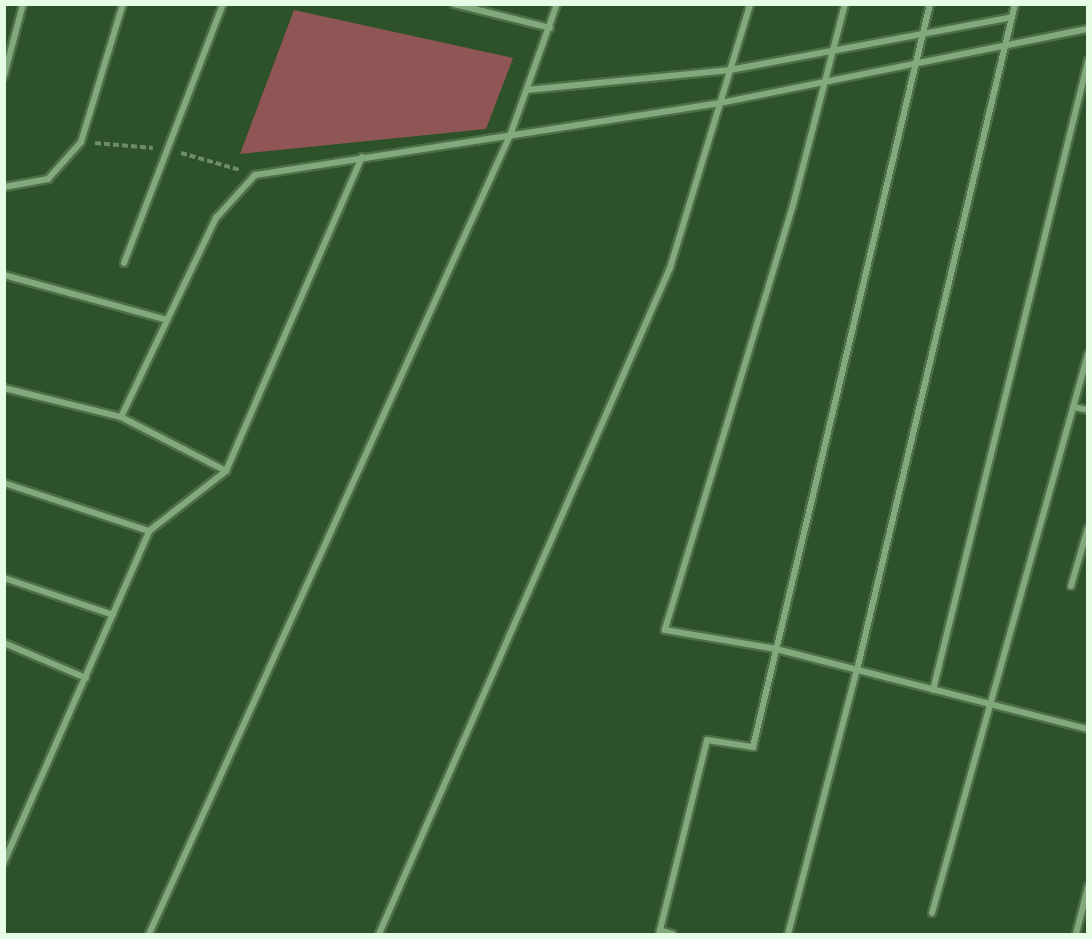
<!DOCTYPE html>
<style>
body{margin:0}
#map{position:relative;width:1092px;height:939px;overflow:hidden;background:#2d5128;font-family:"Fira Sans",sans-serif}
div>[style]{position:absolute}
.green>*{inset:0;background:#8f5655}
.path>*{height:4px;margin-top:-2px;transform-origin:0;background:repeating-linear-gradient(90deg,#6c8b68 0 6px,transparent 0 9px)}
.roads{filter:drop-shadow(2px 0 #4e6d49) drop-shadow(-2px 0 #4e6d49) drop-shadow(0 2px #4e6d49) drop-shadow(0 -2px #4e6d49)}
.minor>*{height:6px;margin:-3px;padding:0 3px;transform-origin:3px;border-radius:3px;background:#82a97c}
span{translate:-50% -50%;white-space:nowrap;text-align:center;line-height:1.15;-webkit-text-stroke:4.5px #22321f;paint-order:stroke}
.frame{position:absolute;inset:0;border:6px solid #e7fce4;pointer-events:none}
</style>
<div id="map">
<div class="green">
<div style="clip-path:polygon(294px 10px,513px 58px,486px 129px,240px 154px)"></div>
</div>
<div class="path">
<div style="left:95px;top:143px;width:58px;rotate:4.9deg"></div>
<div style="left:181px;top:153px;width:61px;rotate:16.1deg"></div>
</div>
<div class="roads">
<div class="minor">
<div style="left:454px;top:4px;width:99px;rotate:14deg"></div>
<div style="left:845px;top:4px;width:208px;rotate:104.5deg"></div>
<div style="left:793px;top:205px;width:444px;rotate:106.8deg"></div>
<div style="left:665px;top:630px;width:113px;rotate:9.7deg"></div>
<div style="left:776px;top:649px;width:322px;rotate:14.4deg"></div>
<div style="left:4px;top:76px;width:74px;rotate:-75.2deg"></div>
<div style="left:527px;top:90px;width:204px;rotate:-5.6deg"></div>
<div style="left:730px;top:70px;width:287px;rotate:-10.6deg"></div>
<div style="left:4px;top:187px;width:45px;rotate:-10.3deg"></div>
<div style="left:48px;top:179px;width:50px;rotate:-48.3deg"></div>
<div style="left:81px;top:142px;width:144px;rotate:-73.1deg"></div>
<div style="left:124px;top:263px;width:277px;rotate:-69.1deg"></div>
<div style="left:4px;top:275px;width:169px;rotate:15.4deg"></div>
<div style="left:4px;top:388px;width:121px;rotate:13.9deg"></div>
<div style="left:121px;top:417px;width:118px;rotate:27.2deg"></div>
<div style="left:1073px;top:407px;width:15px;rotate:11deg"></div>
<div style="left:121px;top:417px;width:221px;rotate:-64.5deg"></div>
<div style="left:216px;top:218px;width:58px;rotate:-47.8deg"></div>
<div style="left:255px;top:175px;width:471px;rotate:-8.8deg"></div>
<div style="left:720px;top:103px;width:375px;rotate:-11.4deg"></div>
<div style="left:4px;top:483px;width:153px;rotate:18.3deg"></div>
<div style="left:4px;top:578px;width:115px;rotate:18.7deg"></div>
<div style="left:1071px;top:586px;width:60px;rotate:-73.7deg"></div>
<div style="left:4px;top:643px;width:89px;rotate:23.1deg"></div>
<div style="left:933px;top:690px;width:648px;rotate:-76.16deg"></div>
<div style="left:4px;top:862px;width:361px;rotate:-66.3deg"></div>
<div style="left:149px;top:531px;width:98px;rotate:-37.9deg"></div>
<div style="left:226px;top:471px;width:342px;rotate:-66.6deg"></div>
<div style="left:932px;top:913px;width:580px;rotate:-74.41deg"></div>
<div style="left:660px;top:930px;width:13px;rotate:18deg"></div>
<div style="left:149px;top:934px;width:879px;rotate:-65.68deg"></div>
<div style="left:511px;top:133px;width:137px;rotate:-70.4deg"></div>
<div style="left:379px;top:934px;width:727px;rotate:-66.4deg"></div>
<div style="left:670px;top:268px;width:276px;rotate:-73.1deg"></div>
<div style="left:659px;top:934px;width:200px;rotate:-76.1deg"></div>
<div style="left:707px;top:740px;width:47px;rotate:8.7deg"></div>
<div style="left:753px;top:747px;width:764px;rotate:-76.6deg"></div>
<div style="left:788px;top:934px;width:273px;rotate:-75.4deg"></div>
<div style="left:857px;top:670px;width:684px;rotate:-76.65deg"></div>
<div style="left:1076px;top:934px;width:49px;rotate:-75.7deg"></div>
</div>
</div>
<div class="frame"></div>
</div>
